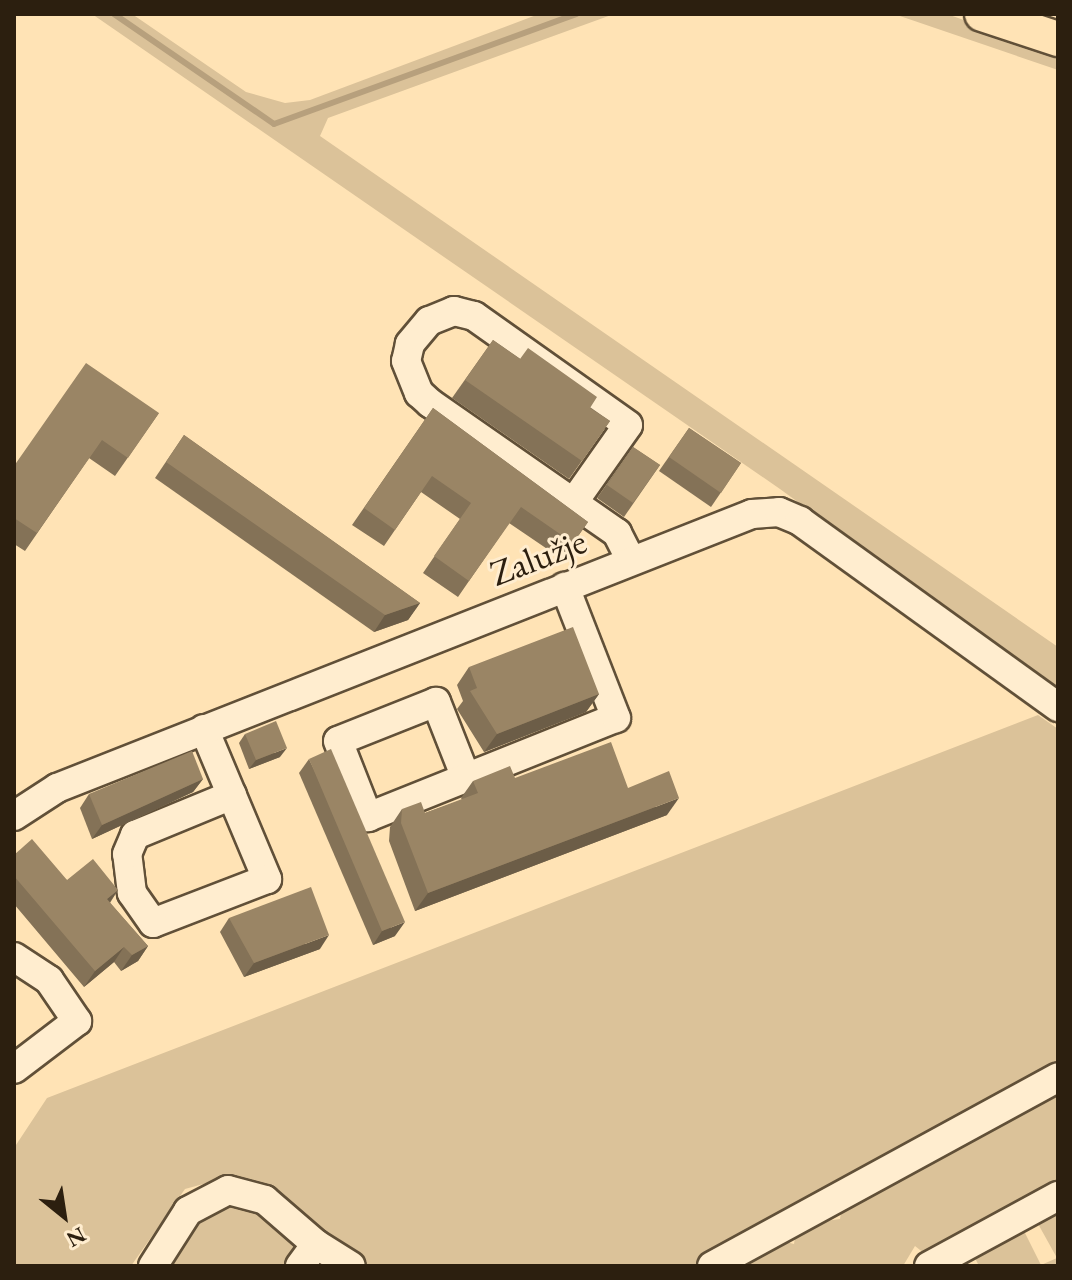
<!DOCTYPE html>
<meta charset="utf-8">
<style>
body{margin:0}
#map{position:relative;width:1072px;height:1280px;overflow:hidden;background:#ffe3b5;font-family:"EB Garamond",serif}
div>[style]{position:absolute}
.green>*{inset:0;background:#dbc299}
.stream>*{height:6px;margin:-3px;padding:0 3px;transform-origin:3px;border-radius:3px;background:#b7a07d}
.roads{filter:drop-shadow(2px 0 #615038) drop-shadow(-2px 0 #615038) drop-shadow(0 2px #615038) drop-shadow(0 -2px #615038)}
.minor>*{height:28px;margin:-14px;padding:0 14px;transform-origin:14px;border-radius:14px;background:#ffedcf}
.major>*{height:34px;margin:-17px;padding:0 17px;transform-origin:17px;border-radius:17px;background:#ffe3b5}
.wall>*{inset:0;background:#847257}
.shaded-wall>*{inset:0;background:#6c5d47}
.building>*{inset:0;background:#9a8565}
span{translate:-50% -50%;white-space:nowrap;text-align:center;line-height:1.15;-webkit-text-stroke:6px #ffedcf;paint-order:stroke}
.street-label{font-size:36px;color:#2c1f0f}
.frame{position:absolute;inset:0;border:16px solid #2c1f0f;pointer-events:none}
.north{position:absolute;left:24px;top:1176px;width:80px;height:80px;-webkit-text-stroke:6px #ffedcf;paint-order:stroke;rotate:150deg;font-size:22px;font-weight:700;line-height:32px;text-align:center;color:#2c1f0f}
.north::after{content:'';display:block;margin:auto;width:28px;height:36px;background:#2c1f0f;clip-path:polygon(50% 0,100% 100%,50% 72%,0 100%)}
</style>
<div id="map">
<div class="green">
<div style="clip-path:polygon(92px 14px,132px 14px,246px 92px,285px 103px,310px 100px,539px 14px,614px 14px,328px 118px,320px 136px,1058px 647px,1058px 692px,780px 489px)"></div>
<div style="clip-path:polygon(894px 14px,947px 14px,1058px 54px,1058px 70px)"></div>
<div style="clip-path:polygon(1038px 715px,1058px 729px,1058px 1068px,704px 1266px,370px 1266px,254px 1182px,229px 1177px,185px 1189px,131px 1266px,14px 1266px,14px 1148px,47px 1098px)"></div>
<div style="clip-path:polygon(1058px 1085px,1058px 1180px,925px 1254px,915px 1246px,903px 1266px,746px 1266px,743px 1257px,779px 1240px,794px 1244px,797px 1225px,840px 1219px,842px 1205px,888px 1187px)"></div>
<div style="clip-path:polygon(246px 1198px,298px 1235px,286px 1266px,171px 1266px,207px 1210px)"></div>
<div style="clip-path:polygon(1058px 1202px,1058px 1266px,979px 1266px,973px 1254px,1020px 1223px,1041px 1265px,1057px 1258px,1037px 1222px)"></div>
</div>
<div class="stream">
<div style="left:114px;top:14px;width:194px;rotate:34.5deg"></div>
<div style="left:274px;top:124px;width:322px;rotate:-20deg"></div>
</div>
<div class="roads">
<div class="minor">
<div style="left:573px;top:503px;width:95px;rotate:-54.8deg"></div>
<div style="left:628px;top:425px;width:189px;rotate:-144.7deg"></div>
<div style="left:474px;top:316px;width:21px;rotate:-166deg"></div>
<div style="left:454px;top:311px;width:27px;rotate:158deg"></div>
<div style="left:429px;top:321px;width:30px;rotate:130deg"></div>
<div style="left:410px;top:344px;width:17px;rotate:103deg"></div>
<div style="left:406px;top:361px;width:35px;rotate:68deg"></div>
<div style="left:419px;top:393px;width:15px;rotate:42deg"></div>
<div style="left:430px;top:403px;width:228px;rotate:34.8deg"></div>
<div style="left:617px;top:533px;width:31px;rotate:63deg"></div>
<div style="left:204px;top:729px;width:163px;rotate:67.2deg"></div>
<div style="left:267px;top:879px;width:122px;rotate:158.9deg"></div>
<div style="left:153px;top:923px;width:37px;rotate:-125deg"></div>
<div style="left:132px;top:893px;width:39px;rotate:-97deg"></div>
<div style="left:127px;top:854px;width:21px;rotate:-67deg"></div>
<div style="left:135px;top:835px;width:105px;rotate:-22.4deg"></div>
<div style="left:466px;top:778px;width:82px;rotate:-111.5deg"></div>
<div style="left:436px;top:702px;width:105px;rotate:158.3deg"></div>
<div style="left:338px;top:741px;width:82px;rotate:68.5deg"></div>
<div style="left:368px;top:817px;width:267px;rotate:-21.8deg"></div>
<div style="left:616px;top:718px;width:141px;rotate:-111.3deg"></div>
<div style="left:14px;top:816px;width:51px;rotate:-33.1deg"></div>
<div style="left:57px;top:788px;width:747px;rotate:-21.52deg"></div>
<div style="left:752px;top:514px;width:27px;rotate:-4deg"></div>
<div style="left:779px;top:512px;width:23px;rotate:23deg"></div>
<div style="left:800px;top:521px;width:318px;rotate:35.8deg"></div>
<div style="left:14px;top:957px;width:42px;rotate:33.3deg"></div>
<div style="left:49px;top:980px;width:50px;rotate:55.7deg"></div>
<div style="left:77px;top:1021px;width:79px;rotate:142.7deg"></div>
<div style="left:153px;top:1266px;width:65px;rotate:-57.5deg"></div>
<div style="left:188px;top:1211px;width:45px;rotate:-27.7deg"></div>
<div style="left:228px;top:1190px;width:38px;rotate:15deg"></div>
<div style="left:265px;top:1200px;width:67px;rotate:40.8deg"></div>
<div style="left:300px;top:1266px;width:27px;rotate:-54deg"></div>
<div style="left:316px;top:1244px;width:41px;rotate:32.2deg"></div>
<div style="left:712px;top:1266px;width:394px;rotate:-28.6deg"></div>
<div style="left:929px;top:1266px;width:147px;rotate:-28.5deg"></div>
</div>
<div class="major">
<div style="left:982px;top:14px;width:80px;rotate:18.2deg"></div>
</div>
</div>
<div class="wall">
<div style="clip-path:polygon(493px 340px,610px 421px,569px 479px,452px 398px)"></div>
<div style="clip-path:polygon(433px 408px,588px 522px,562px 559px,509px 523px,458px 597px,423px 573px,460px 519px,421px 492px,384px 546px,352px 525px)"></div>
<div style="clip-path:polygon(159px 413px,115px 476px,89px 458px,25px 551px,14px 544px,14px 466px)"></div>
<div style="clip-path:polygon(689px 428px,741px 463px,711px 507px,659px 471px)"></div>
<div style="clip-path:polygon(184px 435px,420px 603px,408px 620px,374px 632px,155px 478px)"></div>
<div style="clip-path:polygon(633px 447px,660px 465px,624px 517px,597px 498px)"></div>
<div style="clip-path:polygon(469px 667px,599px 694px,586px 712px,484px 752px,457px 709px,463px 701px,457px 685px)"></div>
<div style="clip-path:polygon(245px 734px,280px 757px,249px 769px,239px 743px)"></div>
<div style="clip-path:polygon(309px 759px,395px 936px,373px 945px,299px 773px)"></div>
<div style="clip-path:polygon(515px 778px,628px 788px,667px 815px,415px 911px,389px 841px,390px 827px,402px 809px,425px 813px,462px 800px,461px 798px,473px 781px)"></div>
<div style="clip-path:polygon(203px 779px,193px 792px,92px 839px,80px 808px,89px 794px)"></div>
<div style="clip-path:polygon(14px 855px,67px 880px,118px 890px,110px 903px,148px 946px,138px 961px,121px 971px,114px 962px,84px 987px,14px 904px)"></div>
<div style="clip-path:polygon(229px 918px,320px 949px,244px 977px,220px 932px)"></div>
</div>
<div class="shaded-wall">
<div style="clip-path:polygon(420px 603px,408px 620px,374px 632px,385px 615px)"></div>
<div style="clip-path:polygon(599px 694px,586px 712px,484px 752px,497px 734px)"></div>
<div style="clip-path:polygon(287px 748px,280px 757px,249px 769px,256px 760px)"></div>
<div style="clip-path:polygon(203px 779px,193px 792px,92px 839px,102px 825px)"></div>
<div style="clip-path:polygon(679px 798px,667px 815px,415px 911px,428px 893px)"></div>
<div style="clip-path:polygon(118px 890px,107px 906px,107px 899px)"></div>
<div style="clip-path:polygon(405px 922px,395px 936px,373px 945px,382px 931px)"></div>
<div style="clip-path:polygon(329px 935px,320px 949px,244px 977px,254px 963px)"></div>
<div style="clip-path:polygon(148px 946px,138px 961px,121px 971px,132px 955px)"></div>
<div style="clip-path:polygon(124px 947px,114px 962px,84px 987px,95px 971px)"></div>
</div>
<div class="building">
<div style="clip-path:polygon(493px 340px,520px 359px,528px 348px,597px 397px,590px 408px,610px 421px,582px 461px,465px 380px)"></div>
<div style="clip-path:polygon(86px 363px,159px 413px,128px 458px,102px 440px,37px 533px,14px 518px,14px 466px)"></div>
<div style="clip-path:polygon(433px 408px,588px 522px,573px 543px,521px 507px,469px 581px,434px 556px,471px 503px,432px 476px,395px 530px,364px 508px)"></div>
<div style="clip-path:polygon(689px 428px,741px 463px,721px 493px,669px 457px)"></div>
<div style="clip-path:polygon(184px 435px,420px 603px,385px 615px,166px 462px)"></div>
<div style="clip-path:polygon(633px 447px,660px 465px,633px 503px,607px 485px)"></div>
<div style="clip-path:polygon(573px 627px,599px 694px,497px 734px,470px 691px,477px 688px,469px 667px)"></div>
<div style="clip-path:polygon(276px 721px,287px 748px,256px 760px,245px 734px)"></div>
<div style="clip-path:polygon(611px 742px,628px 788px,669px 771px,679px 798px,428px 893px,401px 823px,402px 809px,421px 802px,425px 813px,478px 793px,473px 781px,510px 766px,515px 778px)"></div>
<div style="clip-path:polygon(331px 749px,405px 922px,382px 931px,309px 759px)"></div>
<div style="clip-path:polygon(192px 751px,203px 779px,102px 825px,89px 794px)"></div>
<div style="clip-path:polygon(32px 839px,67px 880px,93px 859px,118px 890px,107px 899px,148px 946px,132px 955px,124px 947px,95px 971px,14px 876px,14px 855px)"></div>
<div style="clip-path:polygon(311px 887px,329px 935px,254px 963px,229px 918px)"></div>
</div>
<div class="street-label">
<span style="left:538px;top:557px;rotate:-21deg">Zalužje</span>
</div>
<div class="frame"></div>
<div class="north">N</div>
</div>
